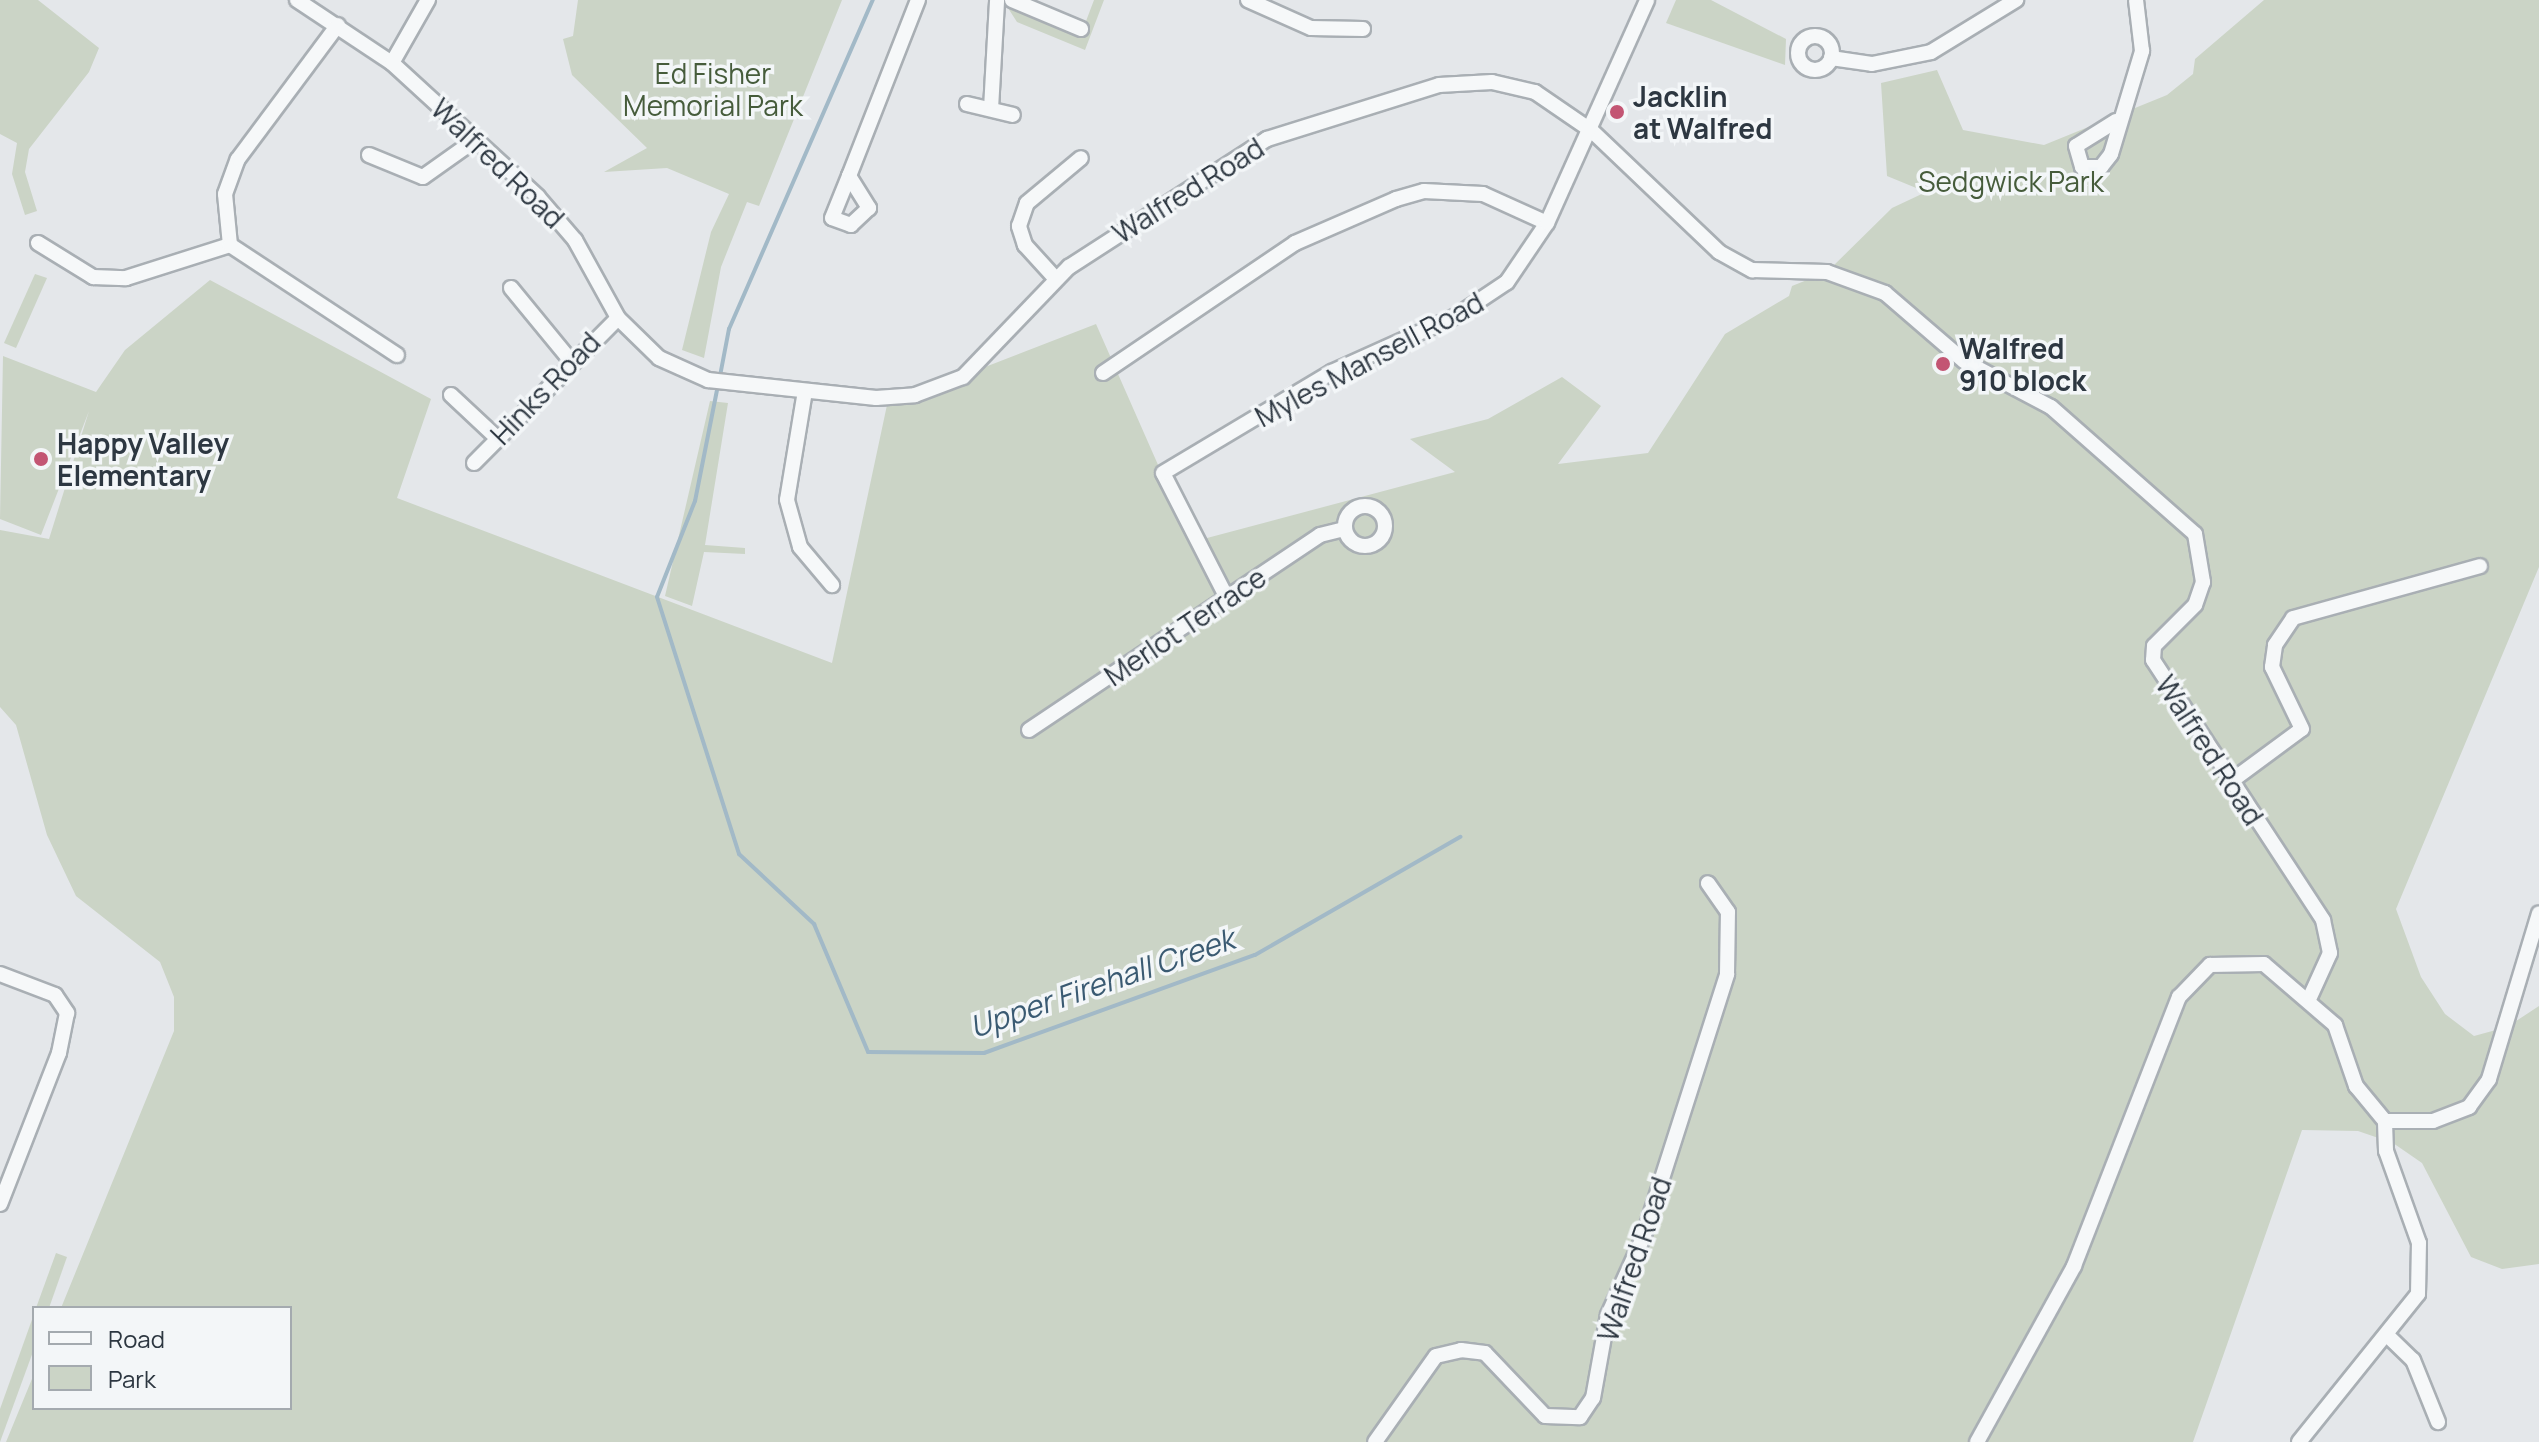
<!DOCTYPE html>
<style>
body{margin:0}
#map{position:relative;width:2539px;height:1442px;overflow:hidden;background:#e4e7ea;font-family:Manrope,sans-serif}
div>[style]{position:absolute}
.green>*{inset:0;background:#cbd4c6}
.stream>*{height:4px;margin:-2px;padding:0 2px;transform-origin:2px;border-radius:2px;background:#a2b9c7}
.roads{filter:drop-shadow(2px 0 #a9afb4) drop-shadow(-2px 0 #a9afb4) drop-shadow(0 2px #a9afb4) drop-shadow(0 -2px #a9afb4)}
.street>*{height:14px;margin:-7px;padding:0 7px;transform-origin:7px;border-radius:7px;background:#f6f8f9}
.street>.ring{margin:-7px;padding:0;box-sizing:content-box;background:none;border:14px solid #f6f8f9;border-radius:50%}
.dots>*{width:22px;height:22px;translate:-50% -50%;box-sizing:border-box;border:4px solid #f3f6f8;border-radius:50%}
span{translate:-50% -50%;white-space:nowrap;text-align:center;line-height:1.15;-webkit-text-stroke:7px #f3f6f8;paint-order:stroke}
.park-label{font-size:28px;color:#465c3b}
.poi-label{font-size:28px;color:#2d3741;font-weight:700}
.left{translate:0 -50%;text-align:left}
.street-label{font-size:28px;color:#2d3741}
.water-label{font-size:30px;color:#3a5a72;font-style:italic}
.legend{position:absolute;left:32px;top:1306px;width:260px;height:104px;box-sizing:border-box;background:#f3f6f8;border:2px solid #a4aaaf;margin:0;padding:10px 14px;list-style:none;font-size:24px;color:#2d3741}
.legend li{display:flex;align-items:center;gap:16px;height:40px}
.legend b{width:40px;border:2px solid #a4aaaf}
</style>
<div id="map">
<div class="green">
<div style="clip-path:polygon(0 0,38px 0,99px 48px,89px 72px,29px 149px,25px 172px,37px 211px,25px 215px,12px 174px,17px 143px,0 134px)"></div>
<div style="clip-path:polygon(578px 0,842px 0,759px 206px,747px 202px,721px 267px,704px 358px,682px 350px,711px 232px,729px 194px,667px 168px,604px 172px,647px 148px,572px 75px,563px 39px,573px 36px)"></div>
<div style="clip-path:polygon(1094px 0,1104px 0,1085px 50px,1017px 22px,1008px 8px,1080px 37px)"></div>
<div style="clip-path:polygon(1676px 0,1711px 0,1786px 39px,1785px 65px,1666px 23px)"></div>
<div style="clip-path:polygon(2264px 0,2539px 0,2539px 567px,2396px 909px,2421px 977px,2445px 1014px,2474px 1036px,2507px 1027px,2539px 1006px,2539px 1264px,2502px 1269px,2471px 1257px,2422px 1163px,2393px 1143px,2358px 1131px,2302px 1130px,2193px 1442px,6px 1442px,34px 1374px,34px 1408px,290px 1408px,290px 1308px,61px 1308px,174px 1031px,174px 997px,160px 962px,76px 896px,47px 835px,16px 725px,0 707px,0 530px,49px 539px,89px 411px,41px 535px,0 519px,3px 356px,96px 392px,125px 350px,210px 280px,431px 399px,397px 498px,832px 663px,887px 405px,1096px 324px,1192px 542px,1455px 472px,1410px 439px,1488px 419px,1562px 377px,1601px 406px,1558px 464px,1648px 453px,1725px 334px,1789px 296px,1792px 286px,1827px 272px,1892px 208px,1926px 192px,1887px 176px,1881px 83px,1937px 70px,1963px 130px,2044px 145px,2167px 95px,2193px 74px,2195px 59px)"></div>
<div style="clip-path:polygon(35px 274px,47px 278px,16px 348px,4px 343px)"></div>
<div style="clip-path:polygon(710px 401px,728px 403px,705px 545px,745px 548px,745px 554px,704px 552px,692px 606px,665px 596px)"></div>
<div style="clip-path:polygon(56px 1253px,67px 1257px,49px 1308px,36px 1308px)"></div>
<div style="clip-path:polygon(34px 1314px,34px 1349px,0 1442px,0 1409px)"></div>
</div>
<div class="stream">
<div style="left:720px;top:376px;width:48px;rotate:-79.2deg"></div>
<div style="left:729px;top:329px;width:359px;rotate:-66.4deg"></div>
<div style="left:718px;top:385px;width:118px;rotate:101.2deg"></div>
<div style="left:695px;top:501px;width:103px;rotate:111.6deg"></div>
<div style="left:657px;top:597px;width:270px;rotate:72.3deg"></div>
<div style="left:739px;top:854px;width:103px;rotate:43deg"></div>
<div style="left:814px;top:924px;width:139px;rotate:67.1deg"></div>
<div style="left:868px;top:1052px;width:116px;rotate:0.5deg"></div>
<div style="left:984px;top:1053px;width:288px;rotate:-19.9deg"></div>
<div style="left:1255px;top:955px;width:237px;rotate:-29.9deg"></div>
</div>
<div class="roads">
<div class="street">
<div style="left:297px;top:0;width:114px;rotate:33.6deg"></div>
<div style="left:392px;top:63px;width:198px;rotate:42.5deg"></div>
<div style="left:538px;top:197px;width:57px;rotate:49.3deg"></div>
<div style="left:575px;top:240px;width:89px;rotate:61.1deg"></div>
<div style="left:618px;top:318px;width:57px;rotate:44.3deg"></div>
<div style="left:659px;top:358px;width:54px;rotate:24.2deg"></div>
<div style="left:708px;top:380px;width:169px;rotate:6.1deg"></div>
<div style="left:876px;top:398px;width:39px;rotate:-4deg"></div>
<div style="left:915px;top:395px;width:51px;rotate:-20.6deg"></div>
<div style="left:963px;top:377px;width:153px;rotate:-46.1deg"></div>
<div style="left:1069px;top:267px;width:236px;rotate:-32.9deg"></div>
<div style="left:1267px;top:139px;width:180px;rotate:-17.4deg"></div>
<div style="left:1439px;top:85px;width:53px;rotate:-3.2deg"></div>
<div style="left:1492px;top:82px;width:44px;rotate:13.1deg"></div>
<div style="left:1535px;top:92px;width:69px;rotate:34.4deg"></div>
<div style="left:1592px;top:131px;width:175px;rotate:43.6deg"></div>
<div style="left:1719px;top:252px;width:38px;rotate:29deg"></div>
<div style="left:1752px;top:270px;width:75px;rotate:1.5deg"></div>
<div style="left:1827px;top:272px;width:62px;rotate:19.9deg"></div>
<div style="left:1885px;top:293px;width:104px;rotate:40.7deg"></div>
<div style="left:1964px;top:361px;width:98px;rotate:27.9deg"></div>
<div style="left:2051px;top:407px;width:192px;rotate:41.4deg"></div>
<div style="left:2195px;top:534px;width:49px;rotate:80.5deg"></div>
<div style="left:2203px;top:582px;width:24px;rotate:109deg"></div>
<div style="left:2195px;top:605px;width:58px;rotate:135deg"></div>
<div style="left:2154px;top:646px;width:14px;rotate:94deg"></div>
<div style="left:2153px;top:660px;width:311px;rotate:56.8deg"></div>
<div style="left:2323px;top:920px;width:34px;rotate:78deg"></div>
<div style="left:2330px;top:953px;width:48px;rotate:114.4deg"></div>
<div style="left:1012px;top:0;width:75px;rotate:22.8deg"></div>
<div style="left:1248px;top:0;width:69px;rotate:24deg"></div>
<div style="left:1311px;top:28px;width:52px;rotate:1.1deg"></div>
<div class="ring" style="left:1798px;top:36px;width:20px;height:20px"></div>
<div style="left:1831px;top:58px;width:41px;rotate:8.3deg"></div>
<div style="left:1872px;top:64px;width:60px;rotate:-11.5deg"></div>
<div style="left:1931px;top:52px;width:100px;rotate:-31.5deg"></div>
<div style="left:392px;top:63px;width:73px;rotate:-60.3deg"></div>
<div style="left:967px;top:104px;width:47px;rotate:13.4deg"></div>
<div style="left:991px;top:109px;width:109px;rotate:-86.8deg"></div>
<div style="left:2116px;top:121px;width:47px;rotate:148deg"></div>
<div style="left:2076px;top:146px;width:22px;rotate:74deg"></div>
<div style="left:2082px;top:167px;width:19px"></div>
<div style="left:2101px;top:167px;width:16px;rotate:-52deg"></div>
<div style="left:2111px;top:154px;width:108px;rotate:-73.2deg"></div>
<div style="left:2142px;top:51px;width:51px;rotate:-96.7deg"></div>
<div style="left:369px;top:155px;width:58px;rotate:22.2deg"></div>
<div style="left:423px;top:177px;width:64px;rotate:-35.4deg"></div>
<div style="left:849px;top:176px;width:38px;rotate:58deg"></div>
<div style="left:869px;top:208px;width:25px;rotate:137deg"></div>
<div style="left:851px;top:225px;width:20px;rotate:-160deg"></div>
<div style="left:832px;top:218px;width:45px;rotate:-68deg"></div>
<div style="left:849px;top:176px;width:189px;rotate:-68.6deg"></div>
<div style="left:38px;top:243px;width:65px;rotate:31.7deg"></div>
<div style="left:93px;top:277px;width:33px;rotate:2deg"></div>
<div style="left:126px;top:278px;width:109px;rotate:-17.6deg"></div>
<div style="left:230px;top:245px;width:51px;rotate:-95.6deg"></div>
<div style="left:225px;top:194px;width:37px;rotate:-70deg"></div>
<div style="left:238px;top:159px;width:167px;rotate:-53.3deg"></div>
<div style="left:230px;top:245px;width:200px;rotate:33.4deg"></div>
<div style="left:1055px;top:278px;width:45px;rotate:-132.3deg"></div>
<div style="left:1025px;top:245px;width:20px;rotate:-108deg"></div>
<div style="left:1019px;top:226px;width:24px;rotate:-71deg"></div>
<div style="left:1027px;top:203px;width:70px;rotate:-39.8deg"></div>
<div style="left:511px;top:288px;width:94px;rotate:50.6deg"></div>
<div style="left:1103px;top:373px;width:232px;rotate:-34.1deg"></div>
<div style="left:1295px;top:243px;width:110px;rotate:-23.5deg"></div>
<div style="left:1396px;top:199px;width:29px;rotate:-16deg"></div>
<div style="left:1424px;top:191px;width:59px;rotate:2.9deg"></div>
<div style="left:1483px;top:194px;width:70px;rotate:24.4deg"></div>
<div style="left:805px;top:391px;width:110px;rotate:99.4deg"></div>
<div style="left:787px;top:500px;width:49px;rotate:74.5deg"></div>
<div style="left:800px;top:547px;width:50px;rotate:49.9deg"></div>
<div style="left:451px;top:395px;width:62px;rotate:43deg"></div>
<div style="left:474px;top:463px;width:204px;rotate:-45.2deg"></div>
<div class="ring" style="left:1345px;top:506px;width:26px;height:26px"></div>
<div style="left:1227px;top:598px;width:140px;rotate:-117.1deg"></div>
<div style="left:1163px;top:473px;width:197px;rotate:-30.9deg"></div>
<div style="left:1332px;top:372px;width:136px;rotate:-24.3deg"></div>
<div style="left:1456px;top:316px;width:61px;rotate:-33.7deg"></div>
<div style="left:1507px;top:282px;width:71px;rotate:-55.9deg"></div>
<div style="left:1547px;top:223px;width:244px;rotate:-65.8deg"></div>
<div style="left:1029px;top:730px;width:350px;rotate:-33.8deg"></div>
<div style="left:1320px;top:535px;width:25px;rotate:-14deg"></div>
<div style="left:2230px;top:782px;width:89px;rotate:-36.4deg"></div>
<div style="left:2302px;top:729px;width:69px;rotate:-115.8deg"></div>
<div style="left:2272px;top:667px;width:22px;rotate:-82deg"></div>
<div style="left:2275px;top:645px;width:32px;rotate:-56deg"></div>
<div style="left:2293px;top:618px;width:194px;rotate:-15.5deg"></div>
<div style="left:0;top:974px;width:59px;rotate:20.9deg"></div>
<div style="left:55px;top:995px;width:22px;rotate:56deg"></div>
<div style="left:67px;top:1013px;width:41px;rotate:101.3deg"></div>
<div style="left:59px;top:1053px;width:162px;rotate:111.3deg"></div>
<div style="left:2389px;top:1337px;width:33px;rotate:44deg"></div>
<div style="left:2413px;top:1360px;width:67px;rotate:68deg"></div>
<div style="left:1375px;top:1442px;width:105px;rotate:-54.7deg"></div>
<div style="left:1436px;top:1356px;width:26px;rotate:-13deg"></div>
<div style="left:1461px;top:1350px;width:24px;rotate:7deg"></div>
<div style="left:1485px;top:1353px;width:87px;rotate:46.4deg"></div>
<div style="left:1545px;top:1416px;width:35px;rotate:2deg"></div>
<div style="left:1580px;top:1417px;width:23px;rotate:-56deg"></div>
<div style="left:1593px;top:1398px;width:84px;rotate:-79.8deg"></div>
<div style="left:1608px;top:1315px;width:85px;rotate:-65.6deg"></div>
<div style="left:1643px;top:1238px;width:277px;rotate:-72.3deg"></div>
<div style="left:1727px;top:974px;width:62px;rotate:-89.1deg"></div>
<div style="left:1728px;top:912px;width:35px;rotate:-125deg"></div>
<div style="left:1977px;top:1442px;width:201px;rotate:-61.1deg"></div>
<div style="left:2074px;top:1266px;width:289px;rotate:-68.7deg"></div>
<div style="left:2179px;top:997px;width:45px;rotate:-45.9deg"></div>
<div style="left:2210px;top:965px;width:54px;rotate:-1.1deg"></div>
<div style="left:2264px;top:964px;width:94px;rotate:40.7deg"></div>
<div style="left:2335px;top:1025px;width:65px;rotate:71deg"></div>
<div style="left:2356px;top:1086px;width:45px;rotate:50.4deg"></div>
<div style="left:2385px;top:1121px;width:48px"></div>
<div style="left:2433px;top:1121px;width:39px;rotate:-21deg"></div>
<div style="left:2469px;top:1107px;width:34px;rotate:-54deg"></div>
<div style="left:2489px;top:1079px;width:173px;rotate:-73.2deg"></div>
<div style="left:2299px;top:1442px;width:190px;rotate:-51.2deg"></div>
<div style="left:2418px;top:1294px;width:51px;rotate:-88.9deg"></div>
<div style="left:2419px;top:1243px;width:98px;rotate:-109.7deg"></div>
<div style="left:2386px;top:1151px;width:30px;rotate:-92deg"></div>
</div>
</div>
<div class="dots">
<div style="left:1617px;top:112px;background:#c35573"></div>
<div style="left:1943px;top:364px;background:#c35573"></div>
<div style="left:41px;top:459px;background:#c35573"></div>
</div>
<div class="park-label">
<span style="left:713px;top:89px">Ed Fisher<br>Memorial Park</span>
<span style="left:2011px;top:181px">Sedgwick Park</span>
</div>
<div class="poi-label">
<span class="left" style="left:1633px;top:112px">Jacklin<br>at Walfred</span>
<span class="left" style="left:1959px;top:364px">Walfred<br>910 block</span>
<span class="left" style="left:57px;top:459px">Happy Valley<br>Elementary</span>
</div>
<div class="street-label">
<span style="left:498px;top:163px;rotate:44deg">Walfred Road</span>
<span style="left:1188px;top:190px;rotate:-32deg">Walfred Road</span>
<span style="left:1369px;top:359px;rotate:-28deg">Myles Mansell Road</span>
<span style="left:545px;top:388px;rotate:-46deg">Hinks Road</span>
<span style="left:1185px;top:626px;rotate:-34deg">Merlot Terrace</span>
<span style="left:2210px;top:750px;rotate:57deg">Walfred Road</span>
<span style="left:1634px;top:1259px;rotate:-71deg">Walfred Road</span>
</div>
<div class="water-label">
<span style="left:1102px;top:983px;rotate:-19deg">Upper Firehall Creek</span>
</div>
<ul class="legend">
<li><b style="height:10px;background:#f6f8f9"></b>Road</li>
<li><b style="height:22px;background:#cbd4c6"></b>Park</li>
</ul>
</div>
